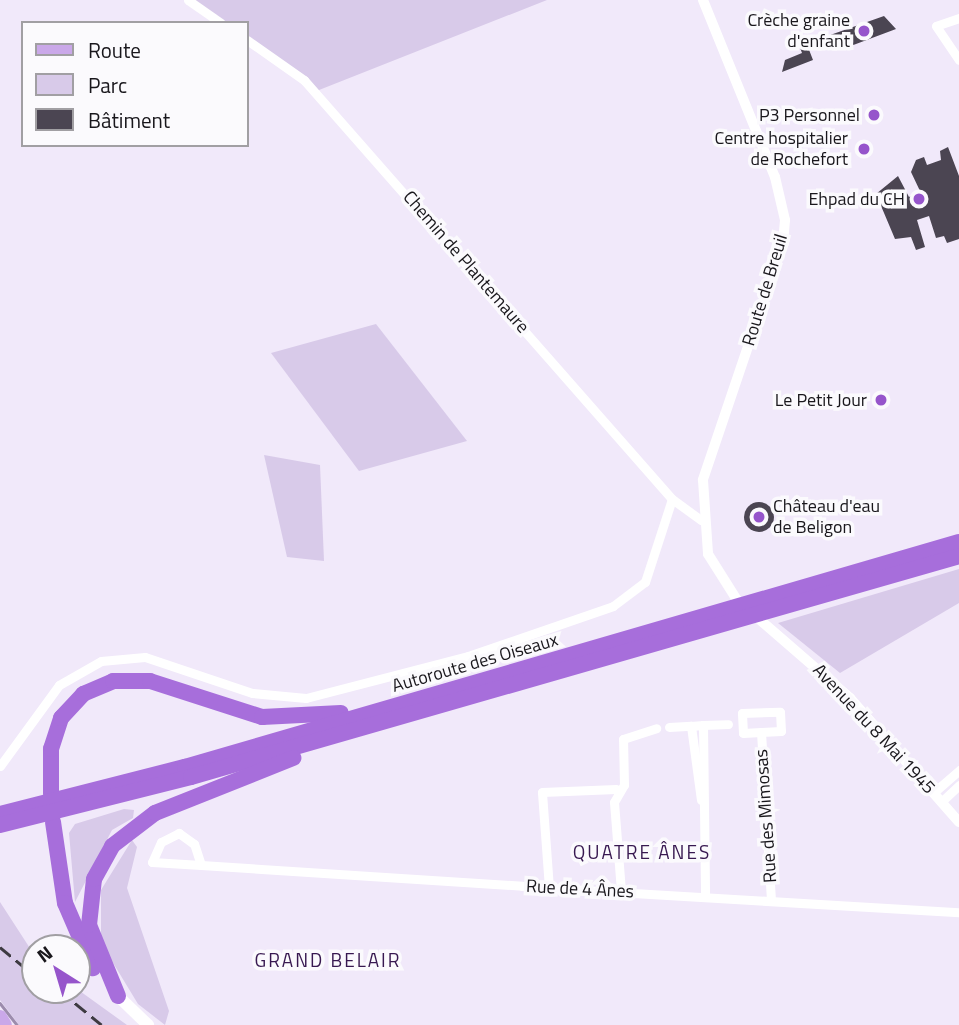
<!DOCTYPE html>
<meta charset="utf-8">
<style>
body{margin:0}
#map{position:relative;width:959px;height:1025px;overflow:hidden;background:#f1e9fa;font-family:"Titillium Web",sans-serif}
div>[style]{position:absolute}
.green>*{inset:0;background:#d8cae9}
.stream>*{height:2.5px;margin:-1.25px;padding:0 1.25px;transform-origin:1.25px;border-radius:1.25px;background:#9c8cad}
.building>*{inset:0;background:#4b4552}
.round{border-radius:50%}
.minor>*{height:9px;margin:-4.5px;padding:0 4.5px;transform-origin:4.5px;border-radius:4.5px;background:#fff}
.tertiary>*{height:10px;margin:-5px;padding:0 5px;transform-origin:5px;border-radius:5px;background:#fff}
.secondary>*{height:12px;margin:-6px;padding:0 6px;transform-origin:6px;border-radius:6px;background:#fff}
.primary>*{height:14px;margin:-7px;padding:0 7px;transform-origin:7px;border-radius:7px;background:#caa8e9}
.motorway>*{height:16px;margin:-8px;padding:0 8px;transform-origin:8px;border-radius:8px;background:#a76edb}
.rail>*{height:2.5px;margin-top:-1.25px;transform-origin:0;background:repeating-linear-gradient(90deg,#3d3a41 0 14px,transparent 0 21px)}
.dots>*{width:19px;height:19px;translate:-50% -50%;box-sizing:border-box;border:4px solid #fbfafd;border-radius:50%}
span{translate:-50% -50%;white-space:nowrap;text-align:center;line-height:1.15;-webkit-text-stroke:7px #fbfafd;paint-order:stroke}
.poi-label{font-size:18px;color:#19171c}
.right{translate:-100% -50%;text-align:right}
.left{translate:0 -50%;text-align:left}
.street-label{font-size:18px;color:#19171c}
.neighbourhood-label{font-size:19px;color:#381951;letter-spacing:2px}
.legend{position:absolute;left:21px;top:21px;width:228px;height:126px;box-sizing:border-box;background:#fbfafd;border:2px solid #a19fa3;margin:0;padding:9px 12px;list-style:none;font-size:21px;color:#19171c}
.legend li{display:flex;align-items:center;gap:14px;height:35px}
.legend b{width:35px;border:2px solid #a19fa3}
.north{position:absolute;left:21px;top:934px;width:70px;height:70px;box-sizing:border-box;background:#fbfafd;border:2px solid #a19fa3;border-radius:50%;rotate:323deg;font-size:19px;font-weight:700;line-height:28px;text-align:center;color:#19171c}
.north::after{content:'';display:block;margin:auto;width:24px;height:32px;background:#9655cb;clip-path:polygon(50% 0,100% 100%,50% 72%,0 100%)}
</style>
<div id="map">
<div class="green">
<div style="clip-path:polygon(185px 0,547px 0,314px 92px,247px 44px,247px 23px,217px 23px)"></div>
<div style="clip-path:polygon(376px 324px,467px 441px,359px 471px,271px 353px)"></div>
<div style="clip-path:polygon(264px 455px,320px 465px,324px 561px,287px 557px)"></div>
<div style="clip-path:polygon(959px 569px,959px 603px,840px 673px,778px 623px)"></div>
<div style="clip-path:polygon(124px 809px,134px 810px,133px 818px,112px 830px,75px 902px,69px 833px,75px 824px)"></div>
<div style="clip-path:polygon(132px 840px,137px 847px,127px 888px,169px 1011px,165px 1025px,138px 1004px,101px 943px,101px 890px)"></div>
<div style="clip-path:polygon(0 902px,35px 956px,35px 990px,77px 989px,127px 1025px,19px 1025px,0 1000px)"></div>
</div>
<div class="stream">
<div style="left:0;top:1003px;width:28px;rotate:52deg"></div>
</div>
<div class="building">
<div style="clip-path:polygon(884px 16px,896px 29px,848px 47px,846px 40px,827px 45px,825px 38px,833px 34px)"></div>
<div style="clip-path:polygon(806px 42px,813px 60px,782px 72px,785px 60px,802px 53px,799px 45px)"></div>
<div style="clip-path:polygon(948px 147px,959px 176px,959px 239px,947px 243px,944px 236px,936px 238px,929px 216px,917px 220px,925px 247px,916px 250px,911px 237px,895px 239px,876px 194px,898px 176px,909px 197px,920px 191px,911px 172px,916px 160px,924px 157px,927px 165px,941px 160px,940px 151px)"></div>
<div class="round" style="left:744px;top:502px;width:30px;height:30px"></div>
</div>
<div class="minor">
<div style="left:188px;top:0;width:40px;rotate:34.9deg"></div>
<div style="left:959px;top:18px;width:24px;rotate:161deg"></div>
<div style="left:936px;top:26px;width:41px;rotate:55.9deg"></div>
<div style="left:247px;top:40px;width:70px;rotate:35.1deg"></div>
<div style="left:304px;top:80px;width:558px;rotate:48.71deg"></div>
<div style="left:672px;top:499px;width:36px;rotate:36deg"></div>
<div style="left:703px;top:725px;width:25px;rotate:-2deg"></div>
<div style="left:669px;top:727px;width:22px;rotate:-3deg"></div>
<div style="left:761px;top:732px;width:18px;rotate:177deg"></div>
<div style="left:743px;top:733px;width:20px;rotate:-93deg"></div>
<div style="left:742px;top:713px;width:38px;rotate:-2deg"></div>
<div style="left:780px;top:712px;width:19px;rotate:87deg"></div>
<div style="left:781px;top:731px;width:20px;rotate:177deg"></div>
<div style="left:761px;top:732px;width:167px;rotate:86.6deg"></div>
<div style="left:0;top:766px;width:100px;rotate:-53.9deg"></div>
<div style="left:59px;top:685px;width:48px;rotate:-29.7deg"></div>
<div style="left:101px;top:661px;width:44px;rotate:-5.2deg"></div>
<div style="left:145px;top:657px;width:113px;rotate:18.6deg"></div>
<div style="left:252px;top:693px;width:54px;rotate:5.3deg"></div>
<div style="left:306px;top:698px;width:167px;rotate:-14.5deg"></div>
<div style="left:468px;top:656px;width:153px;rotate:-19deg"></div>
<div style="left:613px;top:606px;width:40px;rotate:-37deg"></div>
<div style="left:645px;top:582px;width:87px;rotate:-72deg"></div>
<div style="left:933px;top:793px;width:35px;rotate:-41deg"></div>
<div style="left:701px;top:800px;width:75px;rotate:-97.7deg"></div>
<div style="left:691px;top:726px;width:12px;rotate:-5deg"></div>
<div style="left:703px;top:725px;width:172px;rotate:89.3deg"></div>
<div style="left:941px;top:802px;width:25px;rotate:-43deg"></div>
<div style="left:201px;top:865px;width:22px;rotate:-108deg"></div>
<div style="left:194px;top:844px;width:19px;rotate:-144deg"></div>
<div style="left:179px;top:833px;width:20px;rotate:153deg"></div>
<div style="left:161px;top:842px;width:22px;rotate:114deg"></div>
<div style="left:152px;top:862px;width:49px;rotate:3.5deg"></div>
<div style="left:201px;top:865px;width:322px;rotate:3.7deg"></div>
<div style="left:522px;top:886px;width:27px;rotate:4deg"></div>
<div style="left:549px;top:888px;width:411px;rotate:3.4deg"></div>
<div style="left:549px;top:888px;width:96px;rotate:-94.2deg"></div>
<div style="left:542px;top:792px;width:74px;rotate:-2.3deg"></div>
<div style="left:621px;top:891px;width:89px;rotate:-94.5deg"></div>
<div style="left:614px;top:802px;width:20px;rotate:-60deg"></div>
<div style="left:624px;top:785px;width:46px;rotate:-91.2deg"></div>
<div style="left:623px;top:739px;width:35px;rotate:-18deg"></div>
</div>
<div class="tertiary">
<div style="left:703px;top:0;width:191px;rotate:67.9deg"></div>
<div style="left:775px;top:177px;width:44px;rotate:76.9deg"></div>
<div style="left:785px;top:220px;width:23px;rotate:95deg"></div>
<div style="left:783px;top:243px;width:250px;rotate:108.7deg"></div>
<div style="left:703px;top:480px;width:74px;rotate:86.1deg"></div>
<div style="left:708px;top:554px;width:54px;rotate:57.8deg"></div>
<div style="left:737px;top:600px;width:150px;rotate:40.9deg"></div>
<div style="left:850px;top:698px;width:165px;rotate:48.7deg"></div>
</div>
<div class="secondary">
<div style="left:118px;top:996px;width:42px;rotate:44deg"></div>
</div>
<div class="primary">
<div style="left:0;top:1017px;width:9px;rotate:58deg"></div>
</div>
<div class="motorway">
<div style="left:51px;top:794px;width:45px;rotate:-90deg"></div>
<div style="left:51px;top:749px;width:33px;rotate:-72deg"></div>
<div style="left:61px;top:718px;width:33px;rotate:-47deg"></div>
<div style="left:83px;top:694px;width:33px;rotate:-23deg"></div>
<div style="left:113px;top:681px;width:37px"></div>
<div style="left:150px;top:681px;width:118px;rotate:17.8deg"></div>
<div style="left:262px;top:717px;width:79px;rotate:-2.9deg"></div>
<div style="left:0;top:814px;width:191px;rotate:-14.3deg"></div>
<div style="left:185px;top:767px;width:806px;rotate:-16.21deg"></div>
<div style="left:53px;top:822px;width:82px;rotate:81.6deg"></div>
<div style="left:65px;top:903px;width:71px;rotate:66.7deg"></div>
<div style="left:0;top:825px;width:197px;rotate:-14.1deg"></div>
<div style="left:191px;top:777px;width:799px;rotate:-16.05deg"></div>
<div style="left:118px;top:996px;width:77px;rotate:-112.2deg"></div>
<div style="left:89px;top:925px;width:46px;rotate:-83.8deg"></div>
<div style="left:94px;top:879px;width:38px;rotate:-61deg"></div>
<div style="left:112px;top:846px;width:54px;rotate:-37.5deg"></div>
<div style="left:155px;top:813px;width:149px;rotate:-21.7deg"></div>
</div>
<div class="rail">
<div style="left:0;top:947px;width:45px;rotate:39.6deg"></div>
<div style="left:59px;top:990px;width:55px;rotate:39.1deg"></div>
</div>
<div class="dots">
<div style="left:864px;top:31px;background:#9655cb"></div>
<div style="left:874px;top:115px;background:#9655cb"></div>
<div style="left:864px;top:149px;background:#9655cb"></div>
<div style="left:919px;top:199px;background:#9655cb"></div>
<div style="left:881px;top:400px;background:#9655cb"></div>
<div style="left:759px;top:517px;background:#9655cb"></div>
</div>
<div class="poi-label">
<span class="right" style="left:850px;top:31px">Crèche graine<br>d'enfant</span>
<span class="right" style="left:860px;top:115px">P3 Personnel</span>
<span class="right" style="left:848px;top:149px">Centre hospitalier<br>de Rochefort</span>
<span class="right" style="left:905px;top:199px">Ehpad du CH</span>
<span class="right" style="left:867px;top:400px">Le Petit Jour</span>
<span class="left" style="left:773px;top:517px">Château d'eau<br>de Beligon</span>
</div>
<div class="street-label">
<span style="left:466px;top:262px;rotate:49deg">Chemin de Plantemaure</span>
<span style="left:765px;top:290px;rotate:-73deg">Route de Breuil</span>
<span style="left:475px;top:663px;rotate:-16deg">Autoroute des Oiseaux</span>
<span style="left:874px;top:729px;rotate:47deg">Avenue du 8 Mai 1945</span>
<span style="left:766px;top:816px;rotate:-94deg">Rue des Mimosas</span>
<span style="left:580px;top:889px;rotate:3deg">Rue de 4 Ânes</span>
</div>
<div class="neighbourhood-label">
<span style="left:642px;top:852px">QUATRE ÂNES</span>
<span style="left:328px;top:960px">GRAND BELAIR</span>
</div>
<ul class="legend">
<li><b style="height:9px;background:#caa8e9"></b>Route</li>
<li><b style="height:19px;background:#d8cae9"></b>Parc</li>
<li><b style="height:19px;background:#4b4552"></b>Bâtiment</li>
</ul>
<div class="north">N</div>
</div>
